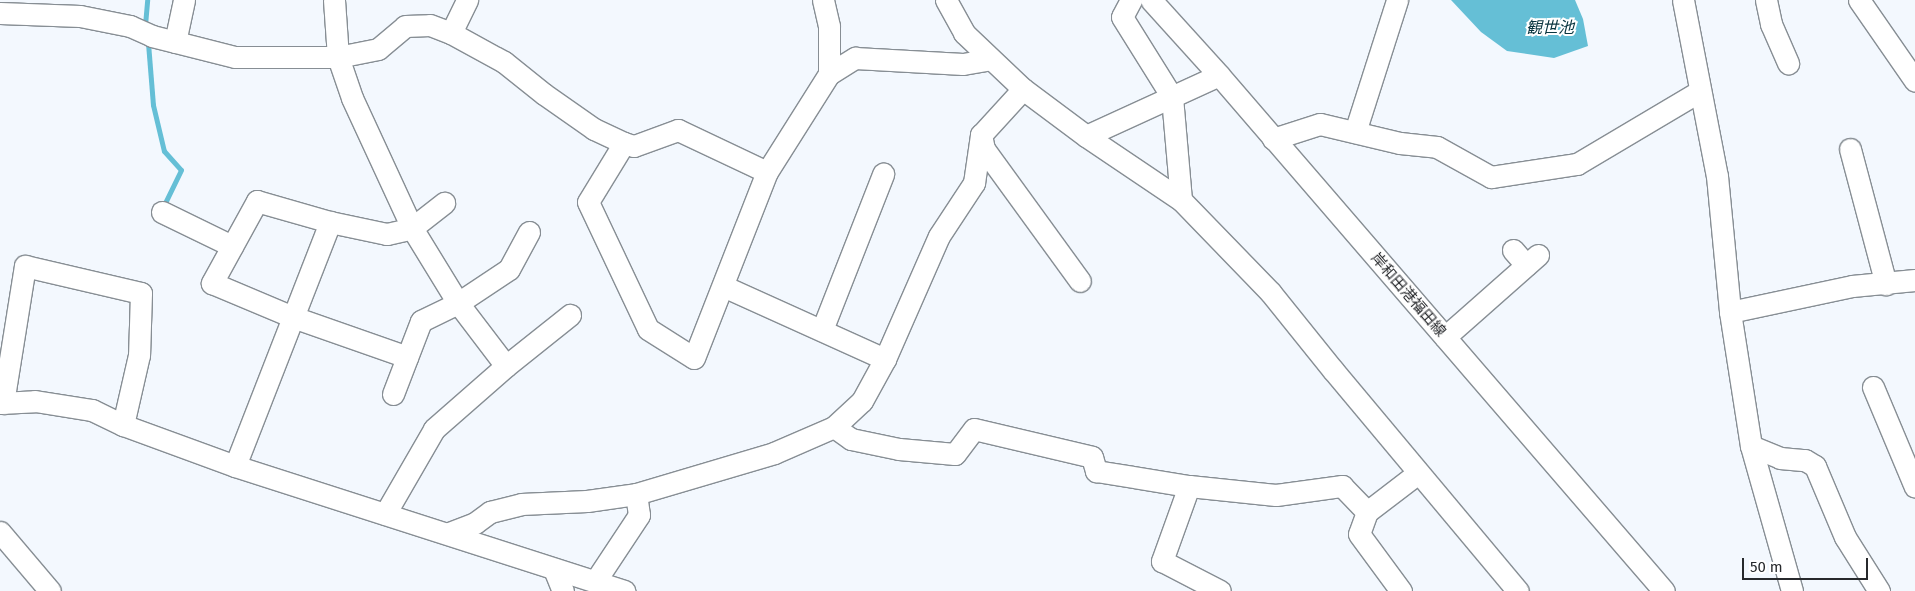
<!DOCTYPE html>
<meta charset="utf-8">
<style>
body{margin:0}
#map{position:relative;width:1915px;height:591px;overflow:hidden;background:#f3f8fe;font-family:"Fira Sans","Noto Sans JP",sans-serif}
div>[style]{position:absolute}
.water>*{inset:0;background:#65bfd6}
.stream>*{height:5px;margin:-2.5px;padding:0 2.5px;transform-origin:2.5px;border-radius:2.5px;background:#65bfd6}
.roads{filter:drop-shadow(1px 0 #878e94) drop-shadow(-1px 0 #878e94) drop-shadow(0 1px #878e94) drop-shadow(0 -1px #878e94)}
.minor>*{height:21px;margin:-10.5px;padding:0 10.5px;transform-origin:10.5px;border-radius:10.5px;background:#fff}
span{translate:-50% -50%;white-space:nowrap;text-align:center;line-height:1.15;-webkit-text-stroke:4px #fff;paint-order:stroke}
.street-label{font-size:15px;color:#27292c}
.water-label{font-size:16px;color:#09353f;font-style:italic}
.scale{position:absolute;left:1742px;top:558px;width:126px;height:22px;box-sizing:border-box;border:2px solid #27292c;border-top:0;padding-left:6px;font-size:15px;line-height:18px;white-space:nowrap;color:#27292c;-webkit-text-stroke:4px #fff;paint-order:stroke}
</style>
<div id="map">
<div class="water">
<div style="clip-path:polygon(1451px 0,1575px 0,1583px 19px,1588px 46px,1554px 58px,1507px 51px,1481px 32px)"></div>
</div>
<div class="stream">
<div style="left:145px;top:25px;width:25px;rotate:-85deg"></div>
<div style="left:148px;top:43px;width:62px;rotate:85.4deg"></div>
<div style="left:153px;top:105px;width:47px;rotate:76.6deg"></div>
<div style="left:164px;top:151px;width:25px;rotate:48deg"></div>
<div style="left:181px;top:170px;width:41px;rotate:115.9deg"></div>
</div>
<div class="roads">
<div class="minor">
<div style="left:334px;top:0;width:57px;rotate:86deg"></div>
<div style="left:338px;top:57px;width:43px;rotate:71.1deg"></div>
<div style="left:352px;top:98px;width:143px;rotate:65.2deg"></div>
<div style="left:412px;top:228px;width:88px;rotate:58.5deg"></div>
<div style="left:458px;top:303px;width:79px;rotate:52.7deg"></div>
<div style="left:823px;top:0;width:27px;rotate:77deg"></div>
<div style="left:829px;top:26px;width:48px;rotate:90deg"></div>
<div style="left:946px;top:0;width:38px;rotate:61deg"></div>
<div style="left:964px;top:33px;width:81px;rotate:43.5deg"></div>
<div style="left:1023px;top:89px;width:79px;rotate:36.7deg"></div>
<div style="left:1086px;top:136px;width:115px;rotate:34deg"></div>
<div style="left:1181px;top:200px;width:129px;rotate:45.9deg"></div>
<div style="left:1271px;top:293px;width:99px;rotate:51.2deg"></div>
<div style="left:1333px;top:370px;width:288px;rotate:50.1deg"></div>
<div style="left:1131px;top:0;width:19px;rotate:118deg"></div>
<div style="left:1122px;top:17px;width:94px;rotate:58deg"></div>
<div style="left:1172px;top:97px;width:103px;rotate:85deg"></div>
<div style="left:1151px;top:0;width:101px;rotate:47.8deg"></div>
<div style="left:1219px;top:75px;width:681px;rotate:49.23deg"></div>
<div style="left:1683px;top:0;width:179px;rotate:79.1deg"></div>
<div style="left:1717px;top:176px;width:137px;rotate:84.5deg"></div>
<div style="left:1730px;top:312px;width:136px;rotate:81.1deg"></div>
<div style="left:1751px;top:446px;width:151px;rotate:74.2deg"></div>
<div style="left:1766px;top:0;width:25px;rotate:78deg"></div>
<div style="left:1771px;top:24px;width:43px;rotate:66.4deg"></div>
<div style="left:1859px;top:0;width:98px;rotate:55.3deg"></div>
<div style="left:0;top:13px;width:80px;rotate:2.1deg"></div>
<div style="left:80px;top:16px;width:51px;rotate:11.3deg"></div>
<div style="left:130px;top:26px;width:24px;rotate:24deg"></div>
<div style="left:152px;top:36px;width:86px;rotate:14.2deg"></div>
<div style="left:235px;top:57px;width:103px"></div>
<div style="left:338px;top:57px;width:41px;rotate:-11.3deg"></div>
<div style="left:378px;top:49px;width:35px;rotate:-40deg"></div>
<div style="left:405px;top:26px;width:25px;rotate:-2deg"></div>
<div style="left:430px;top:25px;width:22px;rotate:21deg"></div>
<div style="left:451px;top:33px;width:60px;rotate:28.7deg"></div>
<div style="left:504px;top:62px;width:51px;rotate:38.7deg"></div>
<div style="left:544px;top:94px;width:61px;rotate:35deg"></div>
<div style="left:594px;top:129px;width:33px;rotate:25deg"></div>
<div style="left:624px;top:143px;width:10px;rotate:17deg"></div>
<div style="left:634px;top:146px;width:47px;rotate:-20deg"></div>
<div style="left:678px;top:130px;width:98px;rotate:25.3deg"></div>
<div style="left:767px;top:172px;width:116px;rotate:-57.7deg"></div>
<div style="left:829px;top:74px;width:31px;rotate:-32deg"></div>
<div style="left:855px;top:58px;width:108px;rotate:3.2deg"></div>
<div style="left:963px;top:64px;width:28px;rotate:-10deg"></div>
<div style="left:451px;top:33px;width:37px;rotate:-64deg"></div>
<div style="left:175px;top:42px;width:43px;rotate:-77.9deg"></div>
<div style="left:1023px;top:89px;width:62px;rotate:132.4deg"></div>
<div style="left:981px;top:135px;width:14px;rotate:78deg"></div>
<div style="left:984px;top:149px;width:163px;rotate:54deg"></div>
<div style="left:1355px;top:132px;width:139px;rotate:-72.3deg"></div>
<div style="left:1086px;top:136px;width:146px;rotate:-24.6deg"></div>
<div style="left:1273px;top:139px;width:49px;rotate:-17.7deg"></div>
<div style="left:1320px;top:124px;width:82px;rotate:13.4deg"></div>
<div style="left:1400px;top:143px;width:37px;rotate:6deg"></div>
<div style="left:1437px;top:147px;width:62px;rotate:29.1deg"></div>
<div style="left:1491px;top:177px;width:87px;rotate:-8.6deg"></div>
<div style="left:1577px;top:164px;width:143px;rotate:-30.7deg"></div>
<div style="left:624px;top:143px;width:69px;rotate:121.4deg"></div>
<div style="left:588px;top:202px;width:140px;rotate:64.7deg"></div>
<div style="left:648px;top:329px;width:54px;rotate:32.2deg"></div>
<div style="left:694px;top:358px;width:200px;rotate:-68.6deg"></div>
<div style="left:1850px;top:149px;width:140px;rotate:75.1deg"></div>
<div style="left:162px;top:212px;width:78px;rotate:25.9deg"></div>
<div style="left:330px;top:222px;width:76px;rotate:-164deg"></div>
<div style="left:257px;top:201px;width:94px;rotate:118.8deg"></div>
<div style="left:212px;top:283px;width:88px;rotate:22.8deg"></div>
<div style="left:293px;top:317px;width:121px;rotate:19.3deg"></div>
<div style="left:1513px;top:250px;width:20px;rotate:49deg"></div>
<div style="left:723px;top:286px;width:178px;rotate:24.3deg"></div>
<div style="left:1730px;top:312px;width:125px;rotate:-12deg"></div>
<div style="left:1852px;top:286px;width:63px;rotate:-5.4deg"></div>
<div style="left:822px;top:330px;width:168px;rotate:-68.6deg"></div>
<div style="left:1445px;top:337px;width:124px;rotate:-41.4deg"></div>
<div style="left:1873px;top:387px;width:108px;rotate:67.2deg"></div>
<div style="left:393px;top:394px;width:78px;rotate:-69deg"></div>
<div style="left:421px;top:321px;width:41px;rotate:-25.9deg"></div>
<div style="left:458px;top:303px;width:61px;rotate:-33.7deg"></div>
<div style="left:509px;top:269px;width:42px;rotate:-61.6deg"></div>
<div style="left:0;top:403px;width:35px;rotate:-3deg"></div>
<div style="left:35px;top:401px;width:58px;rotate:9deg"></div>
<div style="left:92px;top:410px;width:34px;rotate:26deg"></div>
<div style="left:123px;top:425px;width:119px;rotate:20.1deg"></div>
<div style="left:235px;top:466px;width:409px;rotate:17.8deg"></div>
<div style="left:3px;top:403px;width:139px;rotate:-80.9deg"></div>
<div style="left:25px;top:266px;width:119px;rotate:13.1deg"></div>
<div style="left:141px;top:293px;width:62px;rotate:91.8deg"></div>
<div style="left:139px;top:355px;width:72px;rotate:102.9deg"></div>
<div style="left:834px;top:427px;width:21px;rotate:35deg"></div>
<div style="left:851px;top:439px;width:49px;rotate:11.8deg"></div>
<div style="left:899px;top:449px;width:56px;rotate:5.1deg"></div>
<div style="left:955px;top:454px;width:31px;rotate:-53deg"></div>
<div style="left:974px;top:429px;width:121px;rotate:13.3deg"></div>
<div style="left:1092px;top:457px;width:15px;rotate:74deg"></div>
<div style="left:1096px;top:471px;width:94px;rotate:9.2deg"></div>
<div style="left:1189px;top:486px;width:87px;rotate:5.9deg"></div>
<div style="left:1276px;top:495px;width:67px;rotate:-7.8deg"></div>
<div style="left:1342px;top:486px;width:36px;rotate:46deg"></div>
<div style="left:1367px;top:512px;width:64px;rotate:-37.4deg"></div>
<div style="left:1751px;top:446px;width:31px;rotate:22deg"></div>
<div style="left:1780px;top:458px;width:25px;rotate:5deg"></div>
<div style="left:1805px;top:460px;width:12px;rotate:31deg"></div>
<div style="left:1815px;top:466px;width:77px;rotate:67.1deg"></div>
<div style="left:1845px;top:537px;width:64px;rotate:57.8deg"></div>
<div style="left:235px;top:466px;width:262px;rotate:-68.7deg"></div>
<div style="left:330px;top:222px;width:58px;rotate:11.9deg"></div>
<div style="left:387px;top:234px;width:26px;rotate:-13deg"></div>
<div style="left:412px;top:228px;width:41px;rotate:-38deg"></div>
<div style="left:1189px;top:486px;width:80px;rotate:109.8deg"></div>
<div style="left:1162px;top:561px;width:65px;rotate:27.3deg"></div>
<div style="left:1367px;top:512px;width:23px;rotate:110deg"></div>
<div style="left:1359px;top:534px;width:71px;rotate:53.6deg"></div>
<div style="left:385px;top:514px;width:98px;rotate:-60deg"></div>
<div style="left:434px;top:429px;width:96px;rotate:-41.2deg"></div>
<div style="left:506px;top:366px;width:82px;rotate:-38.6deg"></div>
<div style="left:0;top:532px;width:77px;rotate:49.7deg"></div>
<div style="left:449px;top:533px;width:28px;rotate:-21deg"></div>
<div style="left:475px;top:523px;width:19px;rotate:-36deg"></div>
<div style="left:490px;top:512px;width:32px;rotate:-14deg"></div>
<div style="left:521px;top:504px;width:66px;rotate:-2.6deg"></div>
<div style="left:587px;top:501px;width:49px;rotate:-8.1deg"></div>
<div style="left:636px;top:494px;width:144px;rotate:-16.5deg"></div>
<div style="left:774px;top:453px;width:65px;rotate:-23.4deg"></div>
<div style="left:834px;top:427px;width:38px;rotate:-43deg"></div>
<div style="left:862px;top:401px;width:48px;rotate:-61.3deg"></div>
<div style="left:885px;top:359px;width:134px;rotate:-66.3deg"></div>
<div style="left:939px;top:236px;width:64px;rotate:-56.6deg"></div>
<div style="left:974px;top:183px;width:49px;rotate:-81.7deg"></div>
<div style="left:554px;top:569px;width:24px;rotate:68deg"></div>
<div style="left:596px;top:580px;width:78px;rotate:-56.5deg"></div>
<div style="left:639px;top:515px;width:21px;rotate:-98deg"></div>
</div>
</div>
<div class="street-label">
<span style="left:1408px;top:295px;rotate:49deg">岸和田港福田線</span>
</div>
<div class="water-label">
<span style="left:1550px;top:28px">観世池</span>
</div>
<div class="scale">50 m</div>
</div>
